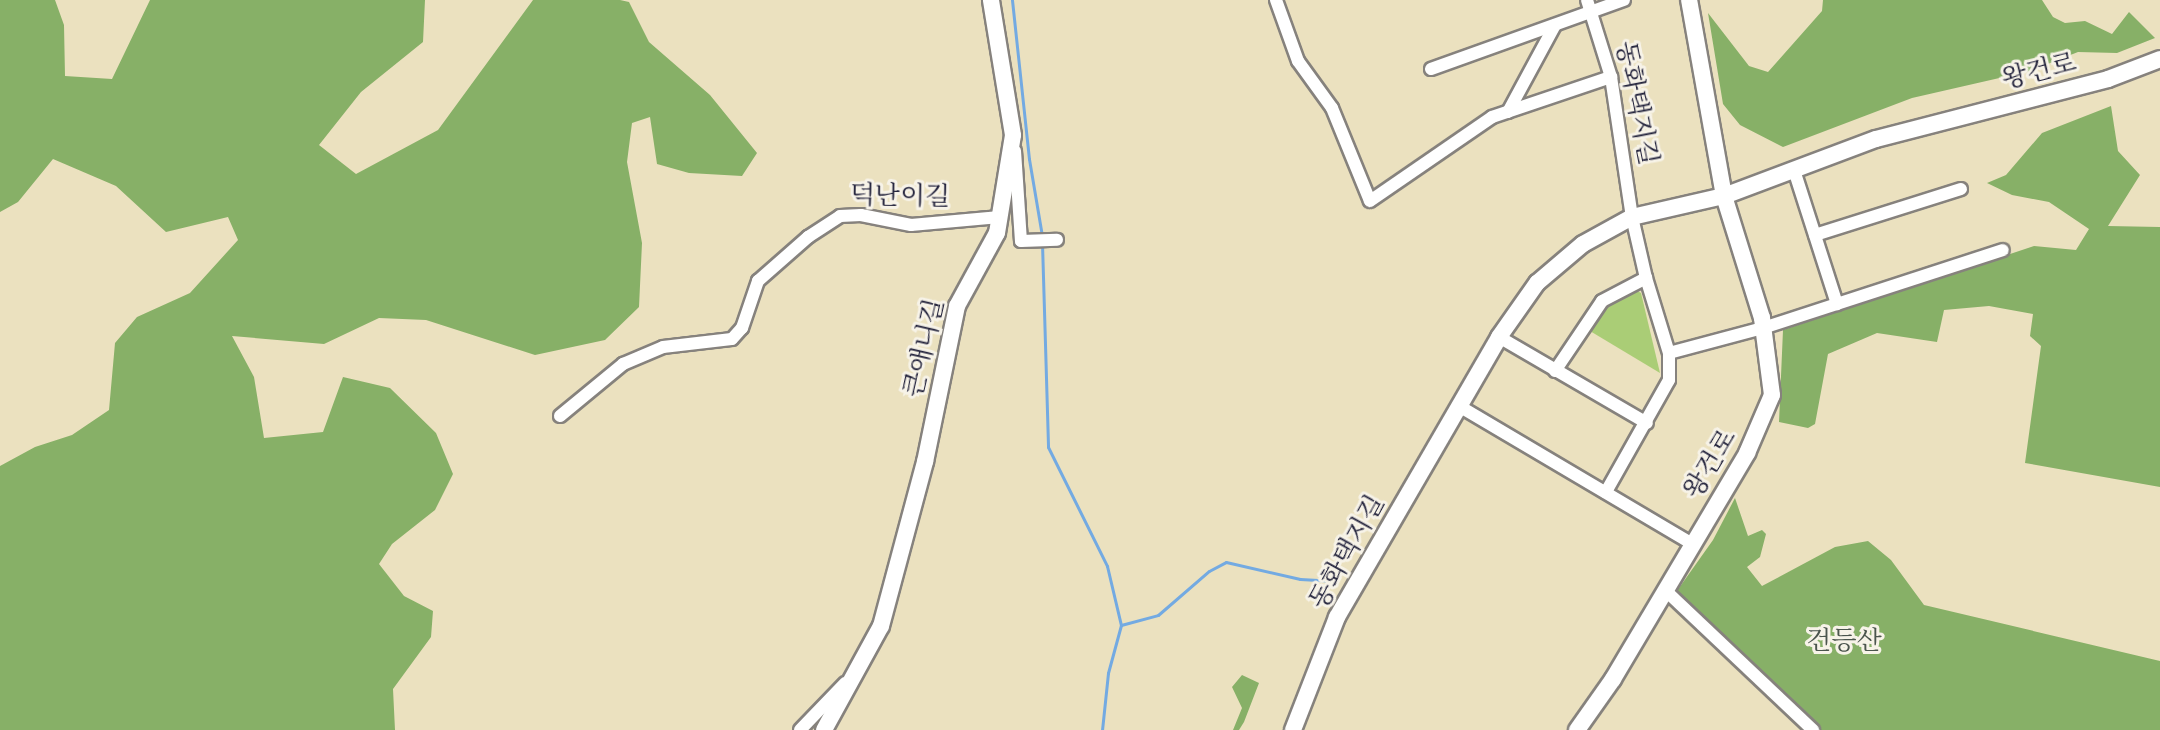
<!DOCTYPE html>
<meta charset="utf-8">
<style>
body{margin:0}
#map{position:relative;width:2160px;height:730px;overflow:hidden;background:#ebe1bf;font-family:Cardo,"Noto Serif KR",serif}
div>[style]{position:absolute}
.green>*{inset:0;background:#aacd76}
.forest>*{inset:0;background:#87b067}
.stream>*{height:3px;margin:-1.5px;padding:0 1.5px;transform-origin:1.5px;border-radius:1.5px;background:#73aae2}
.roads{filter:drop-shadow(2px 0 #86827d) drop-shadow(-2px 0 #86827d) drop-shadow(0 2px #86827d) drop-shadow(0 -2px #86827d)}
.street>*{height:12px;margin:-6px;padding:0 6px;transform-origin:6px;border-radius:6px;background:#fff}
.secondary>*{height:16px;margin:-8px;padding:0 8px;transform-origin:8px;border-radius:8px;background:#fff}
span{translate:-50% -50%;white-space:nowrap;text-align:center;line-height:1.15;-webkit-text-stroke:6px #f7f3e8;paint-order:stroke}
.street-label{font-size:26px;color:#22223b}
.park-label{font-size:26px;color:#4b554d}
</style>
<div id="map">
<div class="green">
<div style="clip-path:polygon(1634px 289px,1641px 293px,1660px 373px,1585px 328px,1613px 299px)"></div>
</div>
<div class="forest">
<div style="clip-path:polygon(0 0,55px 0,64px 25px,65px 76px,112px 79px,150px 0,425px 0,423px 42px,361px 92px,319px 145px,356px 174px,438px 130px,533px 0,620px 0,629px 2px,649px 42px,710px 95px,757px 153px,742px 176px,689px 173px,657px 164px,650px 117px,632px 123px,627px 162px,642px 243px,639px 307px,605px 340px,535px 355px,426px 320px,379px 318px,324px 344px,232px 336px,254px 377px,264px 438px,323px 432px,343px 377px,390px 388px,436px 433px,453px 474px,435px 510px,392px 544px,379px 564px,404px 596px,433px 611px,431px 637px,393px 689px,395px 730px,0 730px,0 466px,35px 447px,72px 435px,109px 410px,115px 343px,137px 317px,190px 293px,238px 240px,228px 217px,166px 232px,116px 186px,53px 159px,18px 202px,0 212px)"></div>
<div style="clip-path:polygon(1823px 0,2042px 0,2053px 17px,2065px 23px,2085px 21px,2112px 34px,2129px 12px,2155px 38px,2117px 53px,2078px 52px,2030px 71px,1912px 98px,1783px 147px,1740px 125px,1723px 104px,1708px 13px,1749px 66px,1768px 72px,1822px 11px)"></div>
<div style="clip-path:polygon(2111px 106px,2118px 151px,2140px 175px,2108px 226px,2160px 227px,2160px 487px,2025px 463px,2041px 346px,2030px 336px,2033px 314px,1989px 306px,1944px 310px,1937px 342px,1877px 333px,1828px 354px,1815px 424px,1808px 428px,1779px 422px,1783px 330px,2034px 246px,2076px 250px,2089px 229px,2049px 202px,2012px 195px,1987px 183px,2006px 175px,2042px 133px)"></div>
<div style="clip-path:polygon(1735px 498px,1748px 536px,1762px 530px,1766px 534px,1760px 557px,1747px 567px,1762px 586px,1835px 547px,1868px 541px,1891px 560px,1924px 605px,2160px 661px,2160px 730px,1810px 730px,1674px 595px,1713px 540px)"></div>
<div style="clip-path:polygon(1242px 675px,1259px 683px,1244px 722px,1239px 730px,1233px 730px,1242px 708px,1232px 687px)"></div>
</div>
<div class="stream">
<div style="left:1012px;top:0;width:160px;rotate:83.9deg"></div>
<div style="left:1029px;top:159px;width:78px;rotate:80.4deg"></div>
<div style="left:1042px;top:243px;width:204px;rotate:88.3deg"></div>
<div style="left:1048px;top:447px;width:133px;rotate:63.6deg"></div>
<div style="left:1107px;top:566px;width:61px;rotate:76.7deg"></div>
<div style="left:1121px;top:625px;width:50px;rotate:105.2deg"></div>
<div style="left:1108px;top:673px;width:57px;rotate:96deg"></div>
<div style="left:1121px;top:625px;width:38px;rotate:-15deg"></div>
<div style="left:1158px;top:615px;width:67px;rotate:-40.8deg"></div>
<div style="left:1209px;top:571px;width:19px;rotate:-28deg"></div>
<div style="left:1226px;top:562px;width:76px;rotate:12.9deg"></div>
<div style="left:1300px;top:579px;width:36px;rotate:3deg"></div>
</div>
<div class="roads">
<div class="street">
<div style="left:1276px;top:0;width:65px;rotate:70.2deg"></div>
<div style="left:1298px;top:61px;width:58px;rotate:54.1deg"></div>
<div style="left:1332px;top:108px;width:100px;rotate:67.8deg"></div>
<div style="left:1370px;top:201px;width:148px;rotate:-34.5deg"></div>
<div style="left:1492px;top:117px;width:126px;rotate:-18.6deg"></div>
<div style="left:1587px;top:0;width:81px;rotate:72.7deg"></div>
<div style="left:1611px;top:77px;width:142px;rotate:81.5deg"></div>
<div style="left:1632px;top:217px;width:63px;rotate:77.1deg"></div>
<div style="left:1646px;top:278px;width:78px;rotate:73deg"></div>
<div style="left:1669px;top:353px;width:27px;rotate:90deg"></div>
<div style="left:1669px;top:380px;width:129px;rotate:119.4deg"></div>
<div style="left:1431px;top:69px;width:205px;rotate:-19.7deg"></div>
<div style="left:1508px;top:112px;width:99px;rotate:-61.6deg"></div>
<div style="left:1015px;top:151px;width:90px;rotate:86.2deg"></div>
<div style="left:1021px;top:241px;width:36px;rotate:-2deg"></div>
<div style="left:1794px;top:170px;width:141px;rotate:72.2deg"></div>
<div style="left:1815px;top:235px;width:153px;rotate:-17.5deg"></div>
<div style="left:1499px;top:337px;width:171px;rotate:30.2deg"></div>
<div style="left:1669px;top:353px;width:97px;rotate:-14.9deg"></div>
<div style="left:1763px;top:328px;width:252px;rotate:-18deg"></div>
<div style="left:1555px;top:371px;width:84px;rotate:-56.1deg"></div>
<div style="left:1602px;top:301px;width:50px;rotate:-27.6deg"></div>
<div style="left:1459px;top:406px;width:271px;rotate:30.6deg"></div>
<div style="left:560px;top:416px;width:82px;rotate:-39.5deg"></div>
<div style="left:623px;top:364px;width:43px;rotate:-23deg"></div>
<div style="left:663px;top:347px;width:69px;rotate:-6.6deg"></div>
<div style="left:732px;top:339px;width:15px;rotate:-48deg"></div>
<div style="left:742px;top:328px;width:50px;rotate:-71.2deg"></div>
<div style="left:758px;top:281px;width:67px;rotate:-41.3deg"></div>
<div style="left:808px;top:237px;width:38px;rotate:-33deg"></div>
<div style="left:840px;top:216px;width:21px;rotate:-3deg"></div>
<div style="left:861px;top:215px;width:51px;rotate:11.3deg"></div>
<div style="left:911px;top:225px;width:89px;rotate:-5.1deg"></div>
<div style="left:1665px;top:590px;width:204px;rotate:43.4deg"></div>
<div style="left:800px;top:730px;width:65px;rotate:-46.2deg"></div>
</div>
<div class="secondary">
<div style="left:824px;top:730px;width:119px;rotate:-61.3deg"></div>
<div style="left:881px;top:626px;width:170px;rotate:-75deg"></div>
<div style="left:925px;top:462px;width:159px;rotate:-78.4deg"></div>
<div style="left:957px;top:306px;width:83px;rotate:-61.3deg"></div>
<div style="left:997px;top:233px;width:99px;rotate:-80.7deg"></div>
<div style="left:1013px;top:135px;width:137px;rotate:-99.3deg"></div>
<div style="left:1293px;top:730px;width:121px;rotate:-68.7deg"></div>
<div style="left:1337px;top:617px;width:323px;rotate:-59.9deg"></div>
<div style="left:1499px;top:337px;width:66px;rotate:-54.9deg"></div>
<div style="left:1537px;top:283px;width:60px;rotate:-40.3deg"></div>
<div style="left:1583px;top:244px;width:56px;rotate:-28.9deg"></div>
<div style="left:1632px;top:217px;width:94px;rotate:-12.9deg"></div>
<div style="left:1724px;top:196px;width:162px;rotate:-20.6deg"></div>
<div style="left:1876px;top:139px;width:240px;rotate:-14.5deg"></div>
<div style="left:2108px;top:79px;width:56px;rotate:-21deg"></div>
<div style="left:1577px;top:730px;width:62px;rotate:-54.8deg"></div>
<div style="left:1613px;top:679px;width:263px;rotate:-59.3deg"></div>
<div style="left:1747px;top:453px;width:63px;rotate:-66.7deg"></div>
<div style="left:1772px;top:395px;width:78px;rotate:-97.4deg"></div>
<div style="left:1762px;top:318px;width:128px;rotate:-107.3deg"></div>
<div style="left:1724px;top:196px;width:199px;rotate:-100.1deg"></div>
</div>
</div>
<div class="street-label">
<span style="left:2039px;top:71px;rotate:-14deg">왕건로</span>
<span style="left:1637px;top:103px;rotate:79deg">동화택지길</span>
<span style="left:900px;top:196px;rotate:1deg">덕난이길</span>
<span style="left:924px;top:348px;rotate:-77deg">큰애니길</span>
<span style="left:1710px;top:464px;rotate:-59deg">왕건로</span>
<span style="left:1347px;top:552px;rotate:-61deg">동화택지길</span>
</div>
<div class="park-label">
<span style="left:1844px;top:641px">건등산</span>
</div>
</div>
